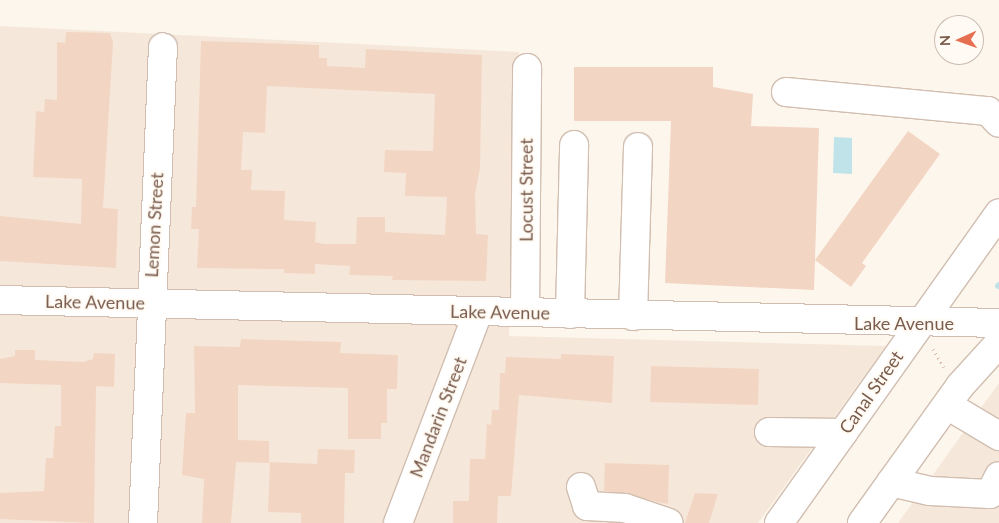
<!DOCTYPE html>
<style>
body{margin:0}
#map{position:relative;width:999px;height:523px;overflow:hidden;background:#fdf6ec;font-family:Lato,sans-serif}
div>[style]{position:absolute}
.residential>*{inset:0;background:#f5e8da}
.water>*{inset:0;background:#bfe3e8}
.stream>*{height:6px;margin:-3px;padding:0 3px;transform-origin:3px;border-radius:3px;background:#bfe3e8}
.building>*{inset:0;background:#f3d5c3}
.path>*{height:3px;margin-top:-1.5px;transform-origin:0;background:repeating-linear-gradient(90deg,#d9b8a5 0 1px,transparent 0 5px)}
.roads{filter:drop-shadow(1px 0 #d1beb0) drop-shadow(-1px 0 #d1beb0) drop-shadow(0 1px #d1beb0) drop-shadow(0 -1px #d1beb0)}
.minor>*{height:28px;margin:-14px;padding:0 14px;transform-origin:14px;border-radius:14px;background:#fff}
span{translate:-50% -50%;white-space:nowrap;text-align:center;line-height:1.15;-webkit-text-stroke:4px #fffaf3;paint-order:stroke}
.street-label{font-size:18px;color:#7a5c4d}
.north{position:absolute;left:934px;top:15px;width:50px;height:50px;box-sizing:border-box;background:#fffaf3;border:1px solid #cabbb1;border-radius:50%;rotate:268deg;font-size:14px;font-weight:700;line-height:20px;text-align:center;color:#7a5c4d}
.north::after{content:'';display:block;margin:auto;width:18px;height:22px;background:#e76f51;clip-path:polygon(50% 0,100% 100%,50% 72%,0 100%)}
</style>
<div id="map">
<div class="residential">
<div style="clip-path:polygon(0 26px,519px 52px,509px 336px,886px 346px,758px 523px,0 523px)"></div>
<div style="clip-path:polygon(999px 383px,999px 523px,898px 523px)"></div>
</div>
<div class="water">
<div style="clip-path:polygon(834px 137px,852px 138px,852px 174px,833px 173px)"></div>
</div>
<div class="stream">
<div style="left:998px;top:286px;width:1px;rotate:-45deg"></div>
</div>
<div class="building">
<div style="clip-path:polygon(66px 32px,110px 33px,113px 42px,103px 208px,118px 209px,116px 268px,0 261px,0 216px,81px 224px,82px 179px,33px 177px,36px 111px,44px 112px,45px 99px,57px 100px,57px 42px,65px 43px)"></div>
<div style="clip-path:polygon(evenodd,201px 41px,319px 45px,319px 58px,327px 58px,327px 66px,365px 68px,366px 49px,482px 55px,480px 168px,475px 194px,476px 234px,488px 235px,486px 281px,392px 280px,393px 276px,349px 275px,350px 266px,315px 264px,315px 274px,284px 273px,284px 269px,197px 268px,199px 229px,191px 229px,192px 207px,196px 207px,201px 41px,267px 86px,435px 94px,433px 151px,385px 150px,384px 172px,406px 173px,405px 196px,447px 197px,445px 235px,385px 232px,385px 217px,357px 217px,356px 244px,324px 244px,315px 242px,316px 222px,284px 220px,285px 191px,251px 190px,252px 170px,241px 170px,243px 132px,265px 133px,267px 86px)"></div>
<div style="clip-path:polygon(574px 67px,713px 67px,713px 87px,753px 94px,751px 126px,819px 128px,815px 260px,908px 131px,940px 154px,862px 263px,866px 266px,851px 287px,815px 260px,814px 290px,665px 283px,671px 121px,574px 121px)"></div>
<div style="clip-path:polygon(241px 339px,341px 342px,340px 353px,398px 355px,397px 389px,387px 389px,387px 423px,381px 423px,381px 439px,348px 439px,348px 388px,238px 385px,238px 440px,269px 441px,269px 463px,236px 462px,231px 523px,202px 523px,204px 479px,182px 475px,186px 413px,195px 413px,194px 346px,240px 347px)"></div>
<div style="clip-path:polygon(15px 350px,35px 350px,35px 360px,83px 362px,93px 359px,94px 353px,115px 354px,114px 387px,96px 386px,94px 523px,0 519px,0 493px,44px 491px,46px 458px,53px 458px,55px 426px,61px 426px,61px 385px,0 383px,0 359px,15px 356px)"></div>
<div style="clip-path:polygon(561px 354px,614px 356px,612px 403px,519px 395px,511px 496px,498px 496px,497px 523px,453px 523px,453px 501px,469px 501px,470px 459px,485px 459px,487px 424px,491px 425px,492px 410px,499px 410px,500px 373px,505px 373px,506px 357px,561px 359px)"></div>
<div style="clip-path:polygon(651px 366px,759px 369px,758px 405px,650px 402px)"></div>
<div style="clip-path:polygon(318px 449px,355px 450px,354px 473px,345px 473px,344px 523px,301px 523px,301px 513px,268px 512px,270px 462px,317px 464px)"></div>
<div style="clip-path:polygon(605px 463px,669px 465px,668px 504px,604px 491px)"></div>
<div style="clip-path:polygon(695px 493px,718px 494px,709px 523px,685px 523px)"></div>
</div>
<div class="path">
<div style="left:933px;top:349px;width:21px;rotate:59deg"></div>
</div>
<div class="roads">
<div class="minor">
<div style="left:786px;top:92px;width:203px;rotate:5.4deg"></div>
<div style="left:988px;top:111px;width:16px;rotate:47deg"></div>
<div style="left:0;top:300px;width:999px;rotate:1.32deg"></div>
<div style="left:525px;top:312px;width:244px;rotate:-89.5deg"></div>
<div style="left:570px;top:314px;width:169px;rotate:-88.6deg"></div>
<div style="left:633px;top:316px;width:169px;rotate:-88.3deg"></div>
<div style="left:947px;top:405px;width:61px;rotate:30.8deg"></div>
<div style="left:769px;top:432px;width:74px;rotate:0.8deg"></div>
<div style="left:891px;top:482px;width:40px;rotate:13deg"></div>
<div style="left:930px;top:491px;width:60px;rotate:2.9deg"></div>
<div style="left:990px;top:494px;width:20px;rotate:-63deg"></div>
<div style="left:581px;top:487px;width:20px;rotate:72deg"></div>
<div style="left:587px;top:506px;width:38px;rotate:3deg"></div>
<div style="left:625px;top:508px;width:46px;rotate:18.8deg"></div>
<div style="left:143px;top:523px;width:476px;rotate:-87.6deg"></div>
<div style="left:398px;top:523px;width:226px;rotate:-69.2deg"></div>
<div style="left:779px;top:523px;width:380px;rotate:-54.6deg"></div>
<div style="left:862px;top:523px;width:168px;rotate:-54.4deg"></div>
<div style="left:960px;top:386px;width:58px;rotate:-47.8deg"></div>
</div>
</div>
<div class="street-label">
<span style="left:526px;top:190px;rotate:-90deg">Locust Street</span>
<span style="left:154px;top:225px;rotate:-87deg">Lemon Street</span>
<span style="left:95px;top:302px;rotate:1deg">Lake Avenue</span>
<span style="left:500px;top:312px;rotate:1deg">Lake Avenue</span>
<span style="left:904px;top:323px">Lake Avenue</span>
<span style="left:871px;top:392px;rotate:-55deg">Canal Street</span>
<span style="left:438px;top:417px;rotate:-69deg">Mandarin Street</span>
</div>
<div class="north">N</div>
</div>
